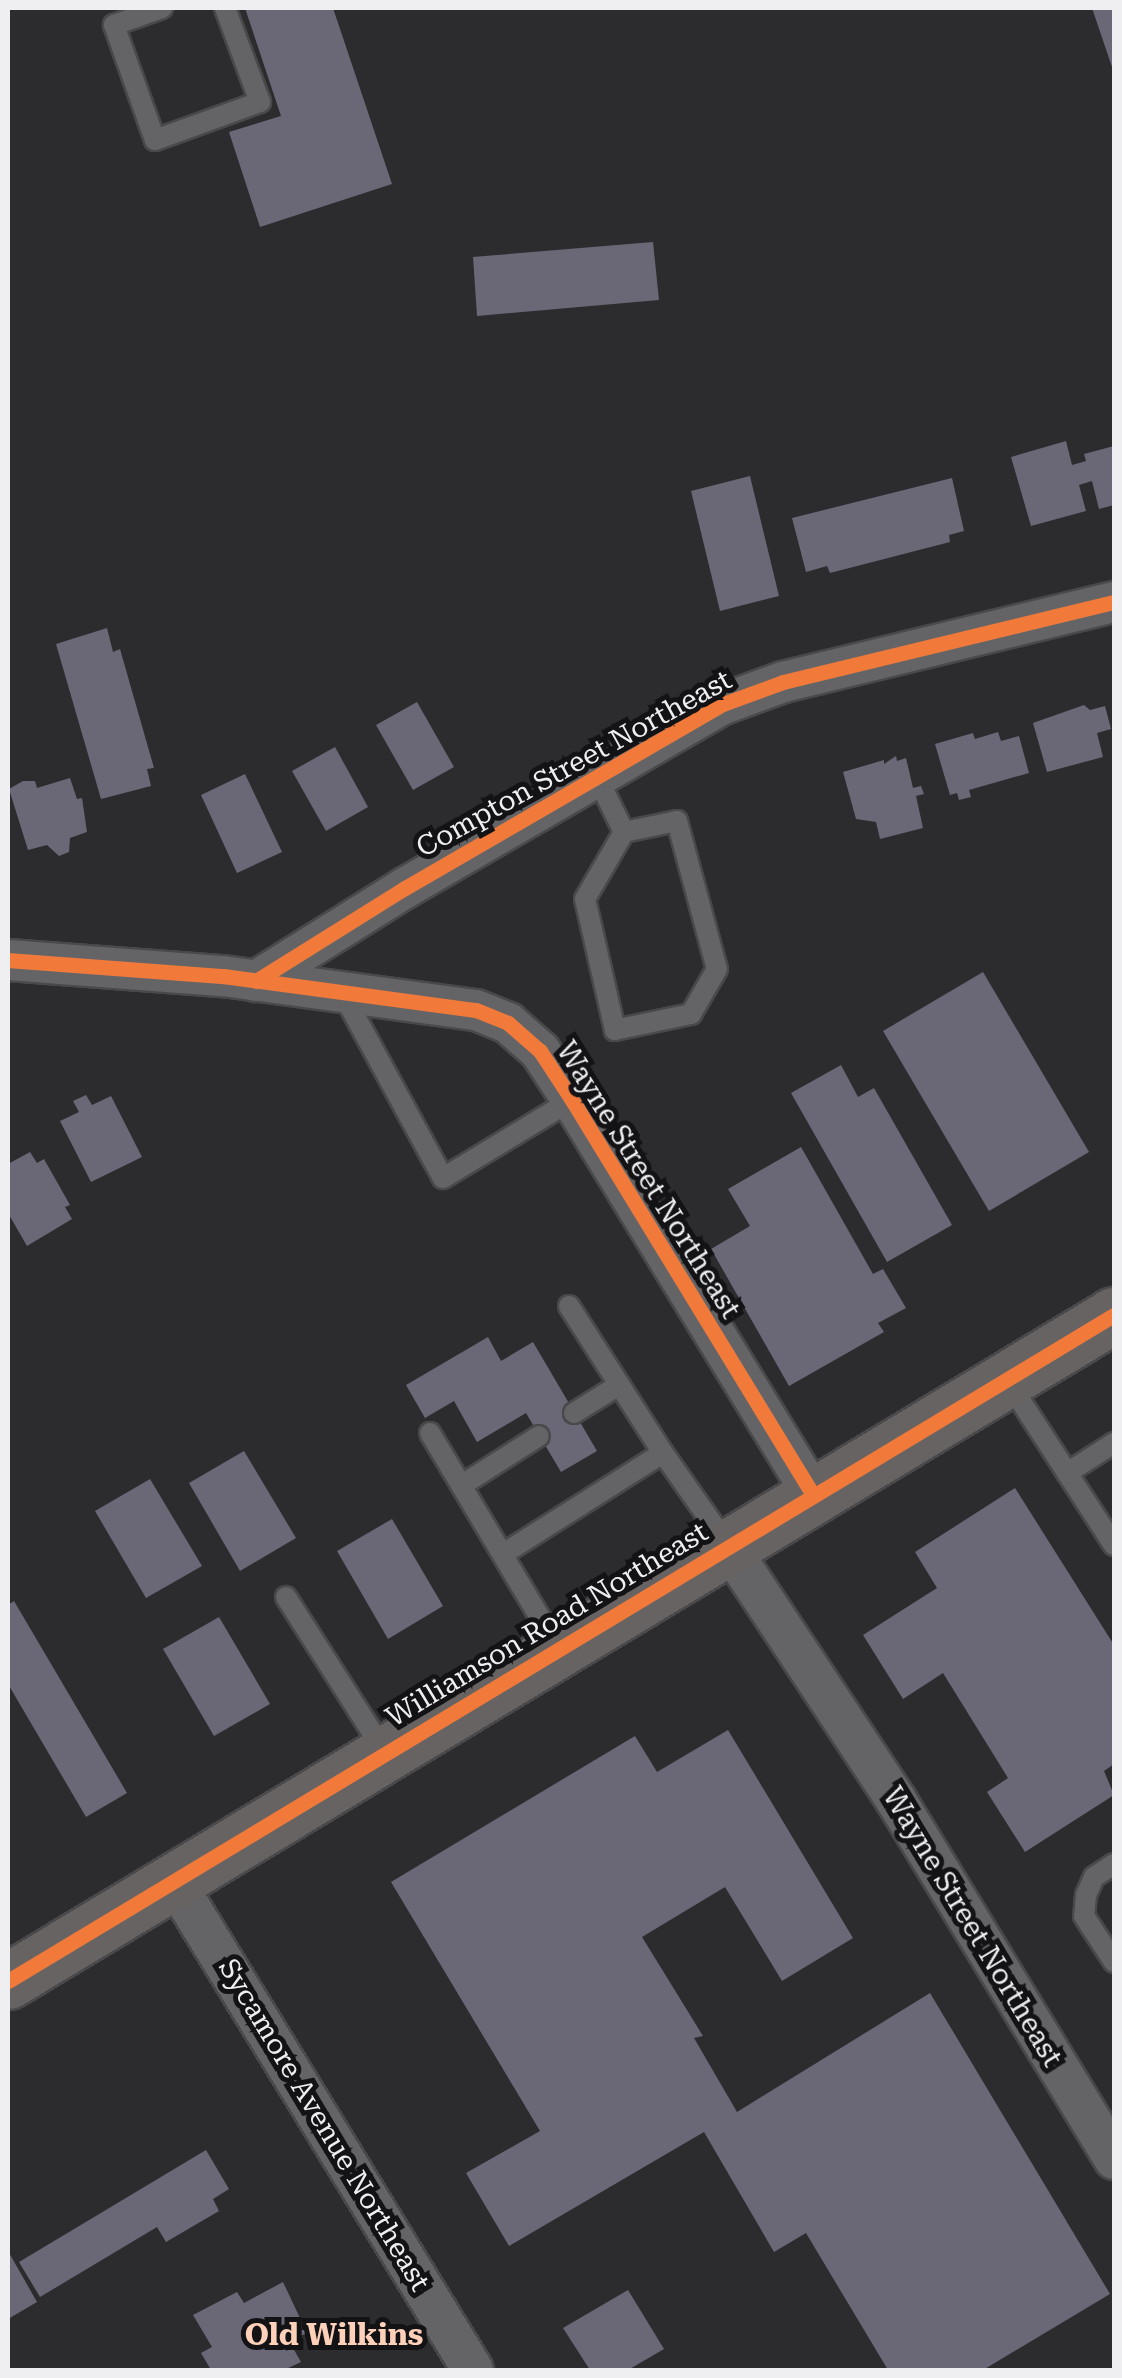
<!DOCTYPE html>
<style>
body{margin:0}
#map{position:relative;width:1122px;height:2378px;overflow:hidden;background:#2c2c2e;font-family:"Roboto Serif",serif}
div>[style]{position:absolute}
.building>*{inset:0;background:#6a6877}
.roads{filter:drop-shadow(2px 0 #49494b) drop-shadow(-2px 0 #49494b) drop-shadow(0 2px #49494b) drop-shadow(0 -2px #49494b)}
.lane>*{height:20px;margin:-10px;padding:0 10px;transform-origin:10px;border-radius:10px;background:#646466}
.street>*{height:40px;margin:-20px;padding:0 20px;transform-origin:20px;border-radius:20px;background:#646466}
.primary>*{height:55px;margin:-27.5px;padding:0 27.5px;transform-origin:27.5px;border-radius:27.5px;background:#686363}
.cycleway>*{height:15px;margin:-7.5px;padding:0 7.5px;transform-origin:7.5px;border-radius:7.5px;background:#f17a3a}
span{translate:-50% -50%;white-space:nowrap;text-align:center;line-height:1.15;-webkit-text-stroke:10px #131315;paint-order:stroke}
.street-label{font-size:28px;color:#efeff2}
.neighbourhood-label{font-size:30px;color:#fdd0b9;font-weight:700}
.frame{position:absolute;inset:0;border:10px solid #efeff2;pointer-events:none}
</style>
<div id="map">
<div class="building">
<div style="clip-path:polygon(245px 8px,333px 8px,392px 184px,260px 227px,229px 132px,281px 116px)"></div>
<div style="clip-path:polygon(1092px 8px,1114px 8px,1114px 73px)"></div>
<div style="clip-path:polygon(653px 242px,659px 300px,477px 316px,473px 257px)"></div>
<div style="clip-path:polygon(1066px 441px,1072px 465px,1086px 461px,1084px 454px,1114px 446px,1114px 505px,1099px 509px,1092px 481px,1079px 485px,1086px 511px,1031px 526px,1011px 457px)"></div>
<div style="clip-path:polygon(750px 476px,779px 596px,720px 611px,691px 491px)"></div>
<div style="clip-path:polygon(952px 478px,964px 531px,949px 535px,950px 542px,830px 573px,827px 566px,806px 572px,792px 518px)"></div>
<div style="clip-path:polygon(107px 628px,113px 652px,120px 649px,154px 768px,147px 769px,151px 786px,101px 799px,56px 644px)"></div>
<div style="clip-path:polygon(417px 702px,454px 767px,413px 790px,376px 725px)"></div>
<div style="clip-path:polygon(1084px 705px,1090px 710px,1105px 706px,1111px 729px,1097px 733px,1103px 757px,1047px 772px,1033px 723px)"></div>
<div style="clip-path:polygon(998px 732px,1001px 741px,1019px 736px,1029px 773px,969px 790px,971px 797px,959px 800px,957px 793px,950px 795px,935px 744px,973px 733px,975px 739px)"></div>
<div style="clip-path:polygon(335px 747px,368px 807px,326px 831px,292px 771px)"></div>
<div style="clip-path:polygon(896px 756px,897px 761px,906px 758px,913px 788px,921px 786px,924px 794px,916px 796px,923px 828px,880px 839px,876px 822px,856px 819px,843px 772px,884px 760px,884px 764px)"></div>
<div style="clip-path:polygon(245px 774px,282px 852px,237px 873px,201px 795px)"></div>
<div style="clip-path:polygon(70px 778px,77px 799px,82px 798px,87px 832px,70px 838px,69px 852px,59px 856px,47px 845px,28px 850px,9px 789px,23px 781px,35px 781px,37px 788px)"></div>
<div style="clip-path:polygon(983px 972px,1089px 1152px,989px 1211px,883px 1031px)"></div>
<div style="clip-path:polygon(841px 1065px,858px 1097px,874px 1088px,952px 1225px,887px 1262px,791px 1093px)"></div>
<div style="clip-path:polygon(86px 1095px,92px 1105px,111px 1096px,142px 1157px,91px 1182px,60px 1121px,79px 1112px,73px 1101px)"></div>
<div style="clip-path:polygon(801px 1147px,873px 1274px,883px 1269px,906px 1308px,878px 1323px,884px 1332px,789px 1386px,711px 1249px,750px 1226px,728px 1189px)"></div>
<div style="clip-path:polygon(30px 1152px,37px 1163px,44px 1159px,70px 1205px,65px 1207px,72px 1219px,27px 1246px,8px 1213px,8px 1164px)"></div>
<div style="clip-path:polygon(488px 1337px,501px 1361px,533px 1342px,597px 1451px,561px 1472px,526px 1413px,477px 1442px,454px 1401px,425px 1418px,406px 1385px)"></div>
<div style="clip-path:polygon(244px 1451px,296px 1538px,240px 1571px,189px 1483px)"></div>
<div style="clip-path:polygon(150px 1479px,202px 1566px,146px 1598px,95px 1511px)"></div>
<div style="clip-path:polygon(1015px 1488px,1114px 1645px,1114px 1764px,1104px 1771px,1114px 1795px,1025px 1852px,987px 1792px,1008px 1778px,943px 1673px,903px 1699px,863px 1635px,937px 1588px,915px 1552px)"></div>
<div style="clip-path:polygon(392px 1519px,443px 1606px,388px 1639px,337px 1551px)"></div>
<div style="clip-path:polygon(14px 1601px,127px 1793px,86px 1817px,8px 1684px,8px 1605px)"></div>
<div style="clip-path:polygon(219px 1617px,270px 1704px,214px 1736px,163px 1649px)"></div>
<div style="clip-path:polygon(728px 1730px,853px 1938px,782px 1981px,725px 1887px,642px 1937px,703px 2036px,694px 2038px,737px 2112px,930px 1993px,1110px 2294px,983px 2370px,888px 2370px,806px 2233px,774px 2252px,704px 2132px,509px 2246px,466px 2173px,540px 2131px,391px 1882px,635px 1736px,657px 1772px)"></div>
<div style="clip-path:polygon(206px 2150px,229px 2189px,213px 2199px,219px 2211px,166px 2242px,157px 2227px,40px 2297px,19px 2262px)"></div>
<div style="clip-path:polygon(8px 2251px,37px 2302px,8px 2319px)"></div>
<div style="clip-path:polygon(283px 2282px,307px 2333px,289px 2341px,301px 2362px,284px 2370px,211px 2370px,201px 2353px,212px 2347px,193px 2315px,237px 2292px,244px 2303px)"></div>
<div style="clip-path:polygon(628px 2290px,664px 2349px,628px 2370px,590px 2370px,563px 2328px)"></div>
</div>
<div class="roads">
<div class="lane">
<div style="left:162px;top:8px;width:51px;rotate:160.5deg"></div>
<div style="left:114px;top:25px;width:122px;rotate:70.4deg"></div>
<div style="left:155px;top:140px;width:112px;rotate:-19.9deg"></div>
<div style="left:260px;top:102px;width:100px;rotate:-110.4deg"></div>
<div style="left:597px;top:777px;width:61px;rotate:63.9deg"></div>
<div style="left:624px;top:832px;width:54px;rotate:-11.7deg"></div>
<div style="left:677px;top:821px;width:153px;rotate:74.9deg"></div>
<div style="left:717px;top:969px;width:52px;rotate:120deg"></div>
<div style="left:691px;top:1014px;width:78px;rotate:168.1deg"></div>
<div style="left:615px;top:1030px;width:134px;rotate:-102.9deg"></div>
<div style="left:585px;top:899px;width:78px;rotate:-59.8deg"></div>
<div style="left:343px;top:994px;width:209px;rotate:61.5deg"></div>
<div style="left:443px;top:1178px;width:151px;rotate:-31.2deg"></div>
<div style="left:569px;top:1306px;width:174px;rotate:57.4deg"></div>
<div style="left:1009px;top:1383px;width:193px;rotate:57.1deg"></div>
<div style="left:574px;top:1413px;width:53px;rotate:-31.9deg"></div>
<div style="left:430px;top:1433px;width:248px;rotate:59.2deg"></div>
<div style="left:1067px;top:1473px;width:56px;rotate:-32.6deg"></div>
<div style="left:462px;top:1485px;width:91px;rotate:-32.5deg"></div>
<div style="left:503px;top:1554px;width:189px;rotate:-32.3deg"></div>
<div style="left:663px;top:1453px;width:113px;rotate:55deg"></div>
<div style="left:286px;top:1597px;width:183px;rotate:57.5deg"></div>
<div style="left:1114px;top:1864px;width:24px;rotate:147deg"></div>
<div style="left:1094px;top:1877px;width:20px;rotate:114deg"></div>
<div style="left:1086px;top:1895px;width:21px;rotate:95deg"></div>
<div style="left:1084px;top:1916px;width:55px;rotate:56.9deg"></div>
</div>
<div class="street">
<div style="left:8px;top:960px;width:216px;rotate:4.3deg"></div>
<div style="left:223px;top:976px;width:255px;rotate:7.7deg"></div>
<div style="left:476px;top:1010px;width:35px;rotate:22deg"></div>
<div style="left:508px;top:1023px;width:43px;rotate:41.2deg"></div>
<div style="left:540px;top:1051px;width:59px;rotate:56.9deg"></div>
<div style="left:572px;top:1100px;width:463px;rotate:58.6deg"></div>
<div style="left:256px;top:981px;width:176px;rotate:-32deg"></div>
<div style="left:405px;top:888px;width:367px;rotate:-30.1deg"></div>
<div style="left:723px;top:704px;width:64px;rotate:-20.1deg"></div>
<div style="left:783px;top:682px;width:341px;rotate:-13.6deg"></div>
<div style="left:728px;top:1546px;width:305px;rotate:56.5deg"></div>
<div style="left:896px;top:1800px;width:420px;rotate:58.7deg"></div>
<div style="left:174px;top:1881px;width:573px;rotate:58.56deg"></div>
</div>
<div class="primary">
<div style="left:8px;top:1981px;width:1291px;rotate:-31.06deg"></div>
</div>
</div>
<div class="cycleway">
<div style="left:8px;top:960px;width:216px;rotate:4.3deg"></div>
<div style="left:223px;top:976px;width:255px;rotate:7.7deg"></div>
<div style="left:476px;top:1010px;width:35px;rotate:22deg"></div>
<div style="left:508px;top:1023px;width:43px;rotate:41.2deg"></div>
<div style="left:540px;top:1051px;width:59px;rotate:56.9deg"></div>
<div style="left:572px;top:1100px;width:463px;rotate:58.6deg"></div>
<div style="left:256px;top:981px;width:176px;rotate:-32deg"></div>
<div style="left:405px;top:888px;width:367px;rotate:-30.1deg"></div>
<div style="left:723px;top:704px;width:64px;rotate:-20.1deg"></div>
<div style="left:783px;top:682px;width:341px;rotate:-13.6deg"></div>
<div style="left:8px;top:1981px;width:1291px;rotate:-31.06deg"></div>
</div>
<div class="street-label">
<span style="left:574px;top:764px;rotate:-29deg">Compton Street Northeast</span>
<span style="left:648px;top:1180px;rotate:58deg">Wayne Street Northeast</span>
<span style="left:547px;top:1625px;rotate:-31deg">Williamson Road Northeast</span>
<span style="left:972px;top:1927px;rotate:59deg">Wayne Street Northeast</span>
<span style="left:324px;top:2125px;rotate:59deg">Sycamore Avenue Northeast</span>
</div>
<div class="neighbourhood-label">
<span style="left:334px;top:2335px">Old Wilkins</span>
</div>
<div class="frame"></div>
</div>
